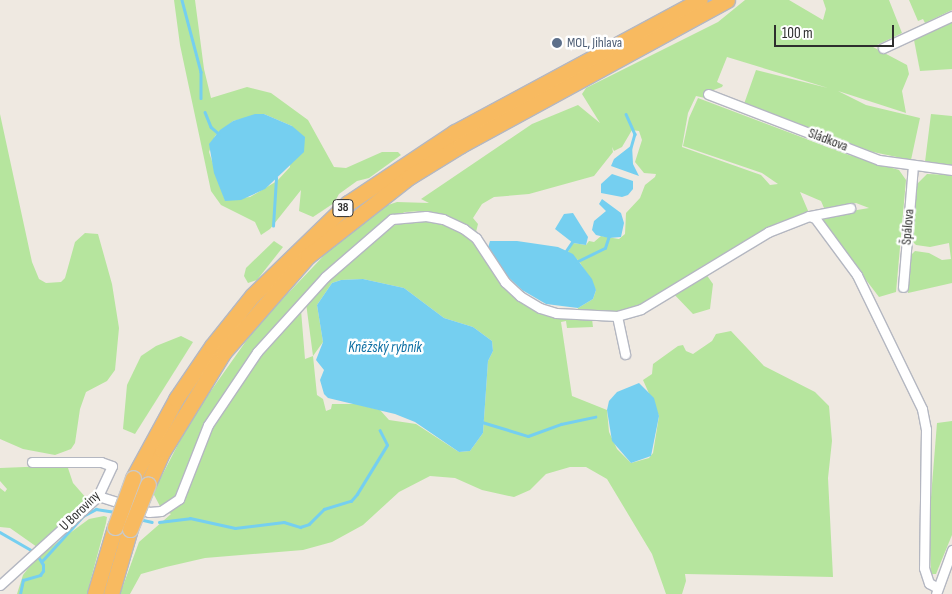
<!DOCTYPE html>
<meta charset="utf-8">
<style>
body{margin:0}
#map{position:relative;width:952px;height:594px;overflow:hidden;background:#efe9e1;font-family:"Sofia Sans Condensed",sans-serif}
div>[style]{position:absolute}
.green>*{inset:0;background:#b6e59e}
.water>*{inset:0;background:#75cff0}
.stream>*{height:2.5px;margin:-1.25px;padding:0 1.25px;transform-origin:1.25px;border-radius:1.25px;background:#75cff0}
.roads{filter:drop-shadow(1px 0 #b4b7c1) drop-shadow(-1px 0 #b4b7c1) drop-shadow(0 1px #b4b7c1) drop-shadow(0 -1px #b4b7c1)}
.minor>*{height:9px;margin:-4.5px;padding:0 4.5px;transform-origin:4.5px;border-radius:4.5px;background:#fff}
.trunk>*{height:15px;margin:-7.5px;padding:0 7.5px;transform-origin:7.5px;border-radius:7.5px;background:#f8ba60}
.bridges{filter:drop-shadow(1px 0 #c9c9c9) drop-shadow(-1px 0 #c9c9c9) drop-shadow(0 1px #c9c9c9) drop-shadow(0 -1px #c9c9c9)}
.trunk-bridge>*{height:15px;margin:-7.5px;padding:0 7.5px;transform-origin:7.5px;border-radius:7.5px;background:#f8ba60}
.dots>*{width:14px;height:14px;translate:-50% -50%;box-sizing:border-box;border:2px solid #fff;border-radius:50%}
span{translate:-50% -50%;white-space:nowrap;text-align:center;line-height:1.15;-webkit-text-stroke:5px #fff;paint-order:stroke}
.shield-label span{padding:1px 4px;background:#fff;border:1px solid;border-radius:4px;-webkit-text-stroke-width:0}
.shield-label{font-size:12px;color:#2e2e2e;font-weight:700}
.service-label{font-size:14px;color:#4e5e75}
.left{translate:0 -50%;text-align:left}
.street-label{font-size:14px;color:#2e2e2e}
.water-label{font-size:15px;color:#0d6fa3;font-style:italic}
.scale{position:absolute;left:774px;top:25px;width:120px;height:22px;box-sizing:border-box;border:2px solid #2e2e2e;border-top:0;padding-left:6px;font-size:15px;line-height:18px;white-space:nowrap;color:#2e2e2e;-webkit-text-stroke:4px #fff;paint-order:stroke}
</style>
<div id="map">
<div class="green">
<div style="clip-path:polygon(evenodd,174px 0,195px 0,204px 69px,211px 98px,247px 87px,271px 93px,308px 120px,334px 167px,346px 168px,382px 152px,398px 152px,401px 155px,369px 178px,357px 181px,339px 194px,334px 203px,313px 217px,299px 211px,301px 190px,270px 229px,261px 235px,255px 222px,221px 205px,211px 191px,180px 45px,174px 0,264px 114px,292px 126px,290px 167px,277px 181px,250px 197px,225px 200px,209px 152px,215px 136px,233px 121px,264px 114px)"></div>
<div style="clip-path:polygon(evenodd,745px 0,789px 0,823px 20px,826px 9px,823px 0,889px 0,902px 33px,873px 47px,907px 65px,909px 74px,902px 91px,906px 113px,838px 91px,866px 105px,920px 118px,911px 160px,873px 152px,744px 104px,756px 70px,828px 88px,727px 57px,717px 82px,723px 85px,722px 87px,708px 92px,705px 98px,696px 96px,688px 113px,682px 147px,761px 175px,770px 185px,778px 184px,762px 173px,683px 146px,689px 118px,698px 98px,849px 155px,899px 170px,906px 180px,896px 292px,879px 297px,825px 226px,822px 216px,869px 208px,856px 203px,824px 208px,821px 201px,800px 192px,809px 213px,777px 223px,701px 267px,713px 284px,710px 309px,693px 314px,670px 290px,632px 313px,575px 315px,578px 308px,593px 299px,596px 290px,579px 261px,568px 252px,573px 243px,586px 245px,589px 241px,594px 242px,601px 236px,619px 239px,625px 234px,626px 213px,640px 198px,645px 185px,655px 177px,656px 174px,644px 173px,635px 162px,642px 140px,639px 131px,632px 130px,622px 147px,614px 151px,612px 147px,613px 152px,594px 176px,529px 194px,494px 197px,482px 204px,473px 218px,478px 224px,476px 232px,453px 219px,424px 211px,405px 212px,381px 223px,300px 298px,305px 359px,313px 356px,306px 303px,383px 232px,406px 219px,423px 219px,441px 223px,469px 236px,496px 276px,539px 312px,556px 318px,592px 319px,593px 327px,567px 328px,566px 321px,561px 322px,572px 396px,607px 410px,609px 432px,617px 449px,631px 463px,649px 458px,653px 453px,659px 416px,643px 380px,652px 374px,653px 364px,678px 346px,683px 345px,686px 351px,693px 354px,712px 341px,716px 334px,731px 331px,764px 366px,815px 392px,829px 406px,832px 441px,828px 478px,833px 577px,685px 574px,686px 581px,682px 594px,666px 594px,652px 554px,607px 479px,586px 467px,570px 467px,546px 474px,530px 490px,514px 497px,482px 490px,455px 478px,430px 476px,399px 492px,363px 525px,332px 542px,303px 550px,205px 558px,166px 567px,141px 574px,130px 594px,120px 594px,139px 542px,171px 514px,162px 510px,153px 493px,191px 419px,256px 327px,332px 247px,385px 206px,397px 202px,429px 203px,421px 199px,532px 124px,578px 105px,600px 123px,582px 94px,586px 88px,718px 22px,745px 0,363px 279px,404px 288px,444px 318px,473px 327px,492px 341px,493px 351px,488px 361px,483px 433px,470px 451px,459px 452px,416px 424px,389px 420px,380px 410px,356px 404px,332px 404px,331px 409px,326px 411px,323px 399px,317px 395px,313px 356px,323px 342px,317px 305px,332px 283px,341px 280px,363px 279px)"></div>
<div style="clip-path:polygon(909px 0,952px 0,952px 10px,925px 23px,923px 19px,918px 21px)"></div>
<div style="clip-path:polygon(952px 22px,952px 69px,920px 71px,914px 40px)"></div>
<div style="clip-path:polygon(0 114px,32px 262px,39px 279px,46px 283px,61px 282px,65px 278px,75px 242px,85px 233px,98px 234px,112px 284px,119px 328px,115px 370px,107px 381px,86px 392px,80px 409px,75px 443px,71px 449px,55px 455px,23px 449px,0 439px)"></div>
<div style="clip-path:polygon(931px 114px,952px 116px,952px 165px,925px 162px)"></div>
<div style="clip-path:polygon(927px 174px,952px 175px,952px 283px,908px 293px,911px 255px,915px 251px,929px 253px,942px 260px,951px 259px,949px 243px,930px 247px,916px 245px,912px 241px,917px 184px)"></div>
<div style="clip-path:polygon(274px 241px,283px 247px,257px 280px,248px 283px,244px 276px,246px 268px)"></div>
<div style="clip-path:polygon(181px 336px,193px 342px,135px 434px,123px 429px,127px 385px,141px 356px,156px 346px)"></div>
<div style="clip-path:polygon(952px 421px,952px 535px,936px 574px,931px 574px,929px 522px,937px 423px)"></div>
<div style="clip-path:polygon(50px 466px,68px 468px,73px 483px,87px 499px,37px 547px,10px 528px,0 527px,0 488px,5px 492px,7px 489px,0 481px,0 468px)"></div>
<div style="clip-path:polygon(104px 516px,107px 517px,106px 523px,87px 594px,17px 594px,23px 575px,36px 558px,89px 519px)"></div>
</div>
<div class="water">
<div style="clip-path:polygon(255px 114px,264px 114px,292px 126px,305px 137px,304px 152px,265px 189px,241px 200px,225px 201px,214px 173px,209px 144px,220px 130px,233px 121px)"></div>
<div style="clip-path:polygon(632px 145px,633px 164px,639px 176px,611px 166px,614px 159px)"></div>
<div style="clip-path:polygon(612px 174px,633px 181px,633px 189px,628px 195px,622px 197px,601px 193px,601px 184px)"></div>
<div style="clip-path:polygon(602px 199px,621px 213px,624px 223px,621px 237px,609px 238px,596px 235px,592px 230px,594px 221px,606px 211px,599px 204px)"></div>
<div style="clip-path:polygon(573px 213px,588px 237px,586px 245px,573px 243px,555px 229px,564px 214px)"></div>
<div style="clip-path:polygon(490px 241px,517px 241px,558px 247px,573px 254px,592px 279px,596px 290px,593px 299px,578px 308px,546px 304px,522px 290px,503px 272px,488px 248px)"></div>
<div style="clip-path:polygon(363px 279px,404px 288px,444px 318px,473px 327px,492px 341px,493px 351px,488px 361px,483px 433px,470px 451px,459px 452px,415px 422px,395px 414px,328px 398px,324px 394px,320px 380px,324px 370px,316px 360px,323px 342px,317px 305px,332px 283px,341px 280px)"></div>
<div style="clip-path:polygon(639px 383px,654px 398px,659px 416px,651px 456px,631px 463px,612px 441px,607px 410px,609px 401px,617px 392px)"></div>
</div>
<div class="stream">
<div style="left:182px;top:0;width:74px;rotate:75.2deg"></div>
<div style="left:201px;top:72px;width:26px;rotate:90deg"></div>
<div style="left:205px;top:112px;width:16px;rotate:68deg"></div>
<div style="left:211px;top:127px;width:11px;rotate:41deg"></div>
<div style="left:626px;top:114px;width:22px;rotate:66deg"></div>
<div style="left:635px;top:134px;width:15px;rotate:106deg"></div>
<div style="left:273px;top:226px;width:48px;rotate:-86.4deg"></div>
<div style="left:566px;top:251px;width:11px;rotate:-56deg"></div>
<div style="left:576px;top:262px;width:32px;rotate:-26deg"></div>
<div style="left:605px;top:248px;width:13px;rotate:-72deg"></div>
<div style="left:482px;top:422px;width:48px;rotate:16.9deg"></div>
<div style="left:528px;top:436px;width:35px;rotate:-20deg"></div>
<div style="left:561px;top:424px;width:35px;rotate:-12deg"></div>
<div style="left:139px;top:519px;width:13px;rotate:13deg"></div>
<div style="left:159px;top:522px;width:31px;rotate:-7deg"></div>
<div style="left:190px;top:518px;width:46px;rotate:12.5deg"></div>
<div style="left:235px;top:528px;width:49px;rotate:-7deg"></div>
<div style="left:284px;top:522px;width:17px;rotate:17deg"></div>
<div style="left:300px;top:527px;width:9px;rotate:-18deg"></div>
<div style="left:309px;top:524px;width:21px;rotate:-45deg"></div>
<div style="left:324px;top:509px;width:28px;rotate:-17deg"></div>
<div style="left:351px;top:501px;width:9px;rotate:-49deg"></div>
<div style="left:357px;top:494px;width:57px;rotate:-58.5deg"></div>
<div style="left:387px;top:445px;width:16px;rotate:-117deg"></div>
<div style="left:0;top:532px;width:38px;rotate:30deg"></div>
<div style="left:42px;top:561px;width:61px;rotate:-47.7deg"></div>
<div style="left:83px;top:516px;width:15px;rotate:-28deg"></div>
<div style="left:96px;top:509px;width:19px;rotate:9deg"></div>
<div style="left:20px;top:594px;width:14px;rotate:-78deg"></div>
<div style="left:23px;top:580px;width:18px;rotate:-16deg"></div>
<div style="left:40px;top:575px;width:5px;rotate:-53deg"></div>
<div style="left:43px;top:571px;width:6px;rotate:-90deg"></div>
<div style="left:43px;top:565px;width:12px;rotate:-121deg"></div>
</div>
<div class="roads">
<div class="minor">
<div style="left:883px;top:48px;width:76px;rotate:-24.9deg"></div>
<div style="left:708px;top:94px;width:183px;rotate:21.1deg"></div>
<div style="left:879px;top:160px;width:74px;rotate:7.8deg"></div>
<div style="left:809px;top:216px;width:42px;rotate:-11deg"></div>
<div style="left:903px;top:287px;width:121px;rotate:-85.3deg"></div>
<div style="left:617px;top:316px;width:39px;rotate:78deg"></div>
<div style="left:98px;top:496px;width:53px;rotate:17.4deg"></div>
<div style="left:149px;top:512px;width:12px;rotate:-5deg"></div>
<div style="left:161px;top:511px;width:22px;rotate:-34deg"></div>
<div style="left:179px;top:499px;width:79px;rotate:-68.6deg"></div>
<div style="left:208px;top:425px;width:88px;rotate:-56.1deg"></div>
<div style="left:257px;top:352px;width:101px;rotate:-47.8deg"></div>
<div style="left:325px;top:277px;width:89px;rotate:-40.9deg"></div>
<div style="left:392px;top:219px;width:34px;rotate:-5deg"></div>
<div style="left:426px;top:216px;width:17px;rotate:10deg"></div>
<div style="left:443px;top:219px;width:23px;rotate:25deg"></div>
<div style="left:464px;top:229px;width:15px;rotate:37deg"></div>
<div style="left:476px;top:238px;width:53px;rotate:56.6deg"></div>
<div style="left:505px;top:282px;width:21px;rotate:43deg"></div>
<div style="left:520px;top:296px;width:23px;rotate:31deg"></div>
<div style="left:540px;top:308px;width:17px;rotate:17deg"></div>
<div style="left:556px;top:313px;width:61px;rotate:2.8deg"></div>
<div style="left:617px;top:316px;width:25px;rotate:-16deg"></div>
<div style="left:641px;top:309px;width:149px;rotate:-31.2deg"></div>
<div style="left:768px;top:232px;width:44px;rotate:-21.3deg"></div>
<div style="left:809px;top:216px;width:6px;rotate:18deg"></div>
<div style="left:815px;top:218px;width:71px;rotate:53.6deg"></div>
<div style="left:857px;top:275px;width:149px;rotate:64.1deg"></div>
<div style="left:922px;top:409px;width:20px;rotate:79deg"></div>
<div style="left:926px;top:429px;width:139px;rotate:90.8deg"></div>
<div style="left:924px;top:568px;width:16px;rotate:72deg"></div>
<div style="left:929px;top:583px;width:8px;rotate:30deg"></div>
<div style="left:0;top:585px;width:132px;rotate:-42.2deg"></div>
<div style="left:98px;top:496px;width:33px;rotate:-65deg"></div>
<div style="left:112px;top:466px;width:12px;rotate:-160deg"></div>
<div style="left:101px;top:462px;width:69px;rotate:180deg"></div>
<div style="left:936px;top:594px;width:47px;rotate:-70deg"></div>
</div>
<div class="trunk">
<div style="left:133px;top:478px;width:90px;rotate:-61.4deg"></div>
<div style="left:176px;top:399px;width:64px;rotate:-55.8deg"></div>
<div style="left:212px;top:346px;width:64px;rotate:-51.3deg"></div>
<div style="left:252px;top:296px;width:134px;rotate:-44.1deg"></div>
<div style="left:348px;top:203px;width:128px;rotate:-33.6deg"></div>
<div style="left:455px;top:132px;width:278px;rotate:-28.3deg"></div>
<div style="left:148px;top:484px;width:36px;rotate:-66deg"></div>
<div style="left:163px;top:451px;width:115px;rotate:-58.5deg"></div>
<div style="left:223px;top:353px;width:129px;rotate:-48.8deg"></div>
<div style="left:308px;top:256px;width:128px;rotate:-38deg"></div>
<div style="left:409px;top:177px;width:61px;rotate:-31.6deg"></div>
<div style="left:461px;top:145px;width:303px;rotate:-28.6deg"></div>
<div style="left:95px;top:594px;width:70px;rotate:-73.4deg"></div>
<div style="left:111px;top:594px;width:68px;rotate:-73.7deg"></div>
</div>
</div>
<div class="bridges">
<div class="trunk-bridge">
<div style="left:115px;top:527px;width:52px;rotate:-69.8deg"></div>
<div style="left:130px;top:529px;width:48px;rotate:-68.2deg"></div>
</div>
</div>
<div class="dots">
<div style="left:557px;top:43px;background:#5c6f8a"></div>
</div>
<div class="shield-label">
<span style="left:343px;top:208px">38</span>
</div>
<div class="service-label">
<span class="left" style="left:567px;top:43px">MOL, Jihlava</span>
</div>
<div class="street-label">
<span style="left:828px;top:140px;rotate:21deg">Sládkova</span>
<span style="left:908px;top:227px;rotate:-85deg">Špálova</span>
<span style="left:80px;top:511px;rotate:-44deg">U Boroviny</span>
</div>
<div class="water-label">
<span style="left:385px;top:348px">Kněžský rybník</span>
</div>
<div class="scale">100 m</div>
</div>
